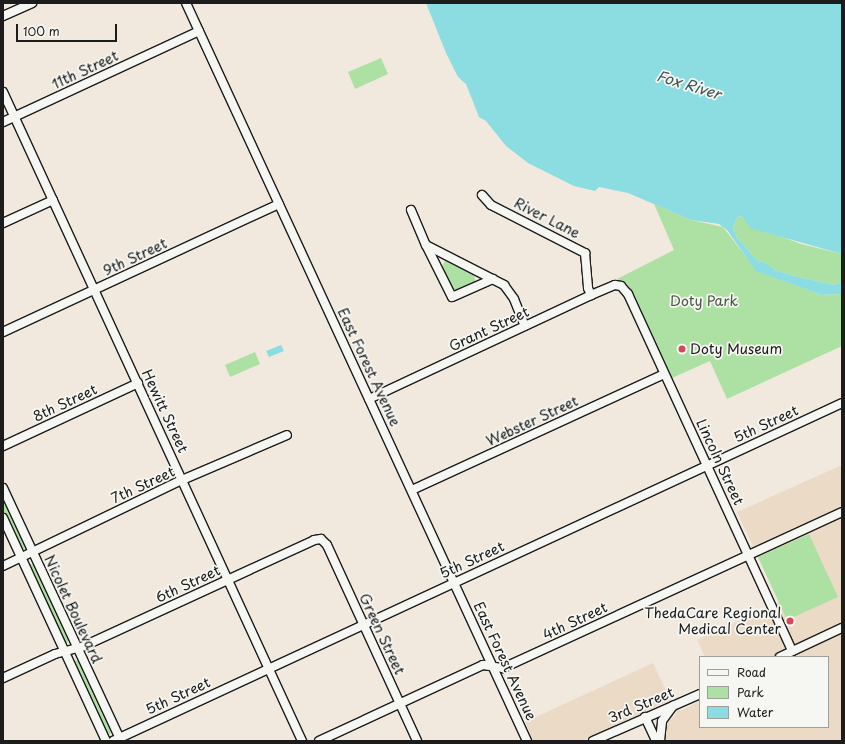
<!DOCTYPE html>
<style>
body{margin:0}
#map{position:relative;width:845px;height:744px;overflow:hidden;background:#f1e9de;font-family:"Playpen Sans",sans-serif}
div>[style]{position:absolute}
.built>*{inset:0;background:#ebdac6}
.green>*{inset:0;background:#ade1a3}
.water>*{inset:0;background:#8bdde2}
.roads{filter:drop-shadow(1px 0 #1c1c1c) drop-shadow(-1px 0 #1c1c1c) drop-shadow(0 1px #1c1c1c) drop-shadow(0 -1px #1c1c1c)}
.minor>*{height:8px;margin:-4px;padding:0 4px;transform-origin:4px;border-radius:4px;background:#f6f6f2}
.dots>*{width:11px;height:11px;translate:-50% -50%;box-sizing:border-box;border:2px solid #f6f6f2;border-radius:50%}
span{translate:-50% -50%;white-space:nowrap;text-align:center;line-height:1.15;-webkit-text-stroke:3.5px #f6f6f2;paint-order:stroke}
.street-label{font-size:14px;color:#1c1c1c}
.park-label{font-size:14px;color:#485744}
.poi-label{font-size:14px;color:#1c1c1c}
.left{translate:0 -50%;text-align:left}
.right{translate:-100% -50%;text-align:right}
.water-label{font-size:15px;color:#3d5657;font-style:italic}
.frame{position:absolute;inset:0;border:4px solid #1c1c1c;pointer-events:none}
.legend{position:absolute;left:699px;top:656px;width:130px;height:72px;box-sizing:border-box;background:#f6f6f2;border:1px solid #9f9f9c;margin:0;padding:5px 7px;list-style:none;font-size:12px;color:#1c1c1c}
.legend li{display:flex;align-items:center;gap:8px;height:20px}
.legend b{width:20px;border:1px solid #9f9f9c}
.scale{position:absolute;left:16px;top:24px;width:101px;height:18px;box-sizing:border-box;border:2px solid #1c1c1c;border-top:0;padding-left:5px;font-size:12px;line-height:14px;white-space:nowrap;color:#1c1c1c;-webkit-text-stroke:3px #f6f6f2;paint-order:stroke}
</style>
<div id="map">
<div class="built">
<div style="clip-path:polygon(842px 465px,842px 741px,665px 741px,663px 727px,677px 713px,664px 703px,582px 741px,533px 741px,525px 722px,653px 663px,670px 699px,680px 711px,700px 701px,700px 727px,828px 727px,828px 657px,705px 657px,697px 640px,779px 602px,737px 512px)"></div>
</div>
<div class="green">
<div style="clip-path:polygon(381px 58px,388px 74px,355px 89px,348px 72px)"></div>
<div style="clip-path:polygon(654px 204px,691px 220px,723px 227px,757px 271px,822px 295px,842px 294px,842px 346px,727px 399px,710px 361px,672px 378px,633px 292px,627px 284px,617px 279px,674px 250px)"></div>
<div style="clip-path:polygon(742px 216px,777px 235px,801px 244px,842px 254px,842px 282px,834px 285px,795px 276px,775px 270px,763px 261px,759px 262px,737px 238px,733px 228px,737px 217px)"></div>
<div style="clip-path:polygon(445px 261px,450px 261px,474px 273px,475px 281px,458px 290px,453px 289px,441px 269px)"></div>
<div style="clip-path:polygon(255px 352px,260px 364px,230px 377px,225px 365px)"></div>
<div style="clip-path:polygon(3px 497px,26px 546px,24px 549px,21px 548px,3px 510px)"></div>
<div style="clip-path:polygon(809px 534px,838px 597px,787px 620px,758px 557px)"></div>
<div style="clip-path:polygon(30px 564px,34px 565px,69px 640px,67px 643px,64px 643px)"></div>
<div style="clip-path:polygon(75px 660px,78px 661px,111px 732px,110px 734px,107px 734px,73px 663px)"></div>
</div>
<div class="water">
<div style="clip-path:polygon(426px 3px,842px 3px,842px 254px,750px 228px,742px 216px,737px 217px,733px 228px,737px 238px,759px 262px,763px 261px,775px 270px,795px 276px,834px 285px,842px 282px,842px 294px,822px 295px,756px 271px,727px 230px,719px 224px,691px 220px,628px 193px,599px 187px,595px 191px,574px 186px,528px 163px,506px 146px,486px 121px,479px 117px,466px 84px,458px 77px,446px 53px)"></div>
<div style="clip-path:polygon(281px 345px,284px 351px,269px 357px,266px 351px)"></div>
</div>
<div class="roads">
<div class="minor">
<div style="left:186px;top:3px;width:813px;rotate:65.2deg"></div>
<div style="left:3px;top:16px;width:32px;rotate:-24deg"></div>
<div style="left:3px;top:92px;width:715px;rotate:65.26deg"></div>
<div style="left:3px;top:122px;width:216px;rotate:-24.9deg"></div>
<div style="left:482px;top:195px;width:13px;rotate:48deg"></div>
<div style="left:491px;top:205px;width:106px;rotate:27.1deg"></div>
<div style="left:585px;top:253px;width:35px;rotate:85deg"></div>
<div style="left:588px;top:288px;width:8px;rotate:67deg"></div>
<div style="left:411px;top:210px;width:38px;rotate:67deg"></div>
<div style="left:426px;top:245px;width:88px;rotate:27.1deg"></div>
<div style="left:504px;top:285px;width:17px;rotate:54deg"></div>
<div style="left:514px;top:299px;width:29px;rotate:68deg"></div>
<div style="left:3px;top:223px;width:55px;rotate:-24.7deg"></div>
<div style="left:426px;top:245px;width:58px;rotate:63.4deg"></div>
<div style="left:452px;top:297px;width:45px;rotate:-23.7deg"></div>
<div style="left:3px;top:332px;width:304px;rotate:-24.9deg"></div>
<div style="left:369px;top:399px;width:245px;rotate:-25.1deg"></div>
<div style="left:591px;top:295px;width:26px;rotate:-23deg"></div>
<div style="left:615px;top:285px;width:6px;rotate:9deg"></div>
<div style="left:621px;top:286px;width:11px;rotate:49deg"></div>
<div style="left:628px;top:294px;width:393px;rotate:65.3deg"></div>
<div style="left:3px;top:446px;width:149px;rotate:-25deg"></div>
<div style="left:3px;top:488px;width:279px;rotate:65deg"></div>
<div style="left:412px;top:490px;width:277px;rotate:-24.7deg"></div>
<div style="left:3px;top:518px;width:246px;rotate:65.2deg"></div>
<div style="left:3px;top:566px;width:199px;rotate:-25.7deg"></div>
<div style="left:182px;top:480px;width:114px;rotate:-23.2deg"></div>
<div style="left:780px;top:657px;width:68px;rotate:-25.1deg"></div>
<div style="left:3px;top:678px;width:57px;rotate:-24.8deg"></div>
<div style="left:55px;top:654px;width:30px;rotate:-15deg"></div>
<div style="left:84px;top:646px;width:253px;rotate:-24.7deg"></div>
<div style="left:314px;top:540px;width:7px;rotate:-8deg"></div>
<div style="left:321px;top:539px;width:8px;rotate:45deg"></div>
<div style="left:327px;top:545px;width:216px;rotate:65.3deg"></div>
<div style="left:645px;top:717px;width:26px;rotate:65deg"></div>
<div style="left:113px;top:741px;width:804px;rotate:-24.87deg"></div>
<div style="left:319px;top:741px;width:181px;rotate:-24.9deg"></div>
<div style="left:483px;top:665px;width:20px;rotate:9deg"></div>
<div style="left:503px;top:668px;width:373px;rotate:-24.7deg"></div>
<div style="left:593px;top:741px;width:117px;rotate:-23.7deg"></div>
<div style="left:660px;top:741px;width:20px;rotate:-84deg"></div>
<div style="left:662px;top:721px;width:19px;rotate:-54deg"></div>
</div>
</div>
<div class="dots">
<div style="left:682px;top:349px;background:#d1495b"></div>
<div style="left:790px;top:621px;background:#d1495b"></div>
</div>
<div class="street-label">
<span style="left:85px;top:70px;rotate:-25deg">11th Street</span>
<span style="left:547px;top:218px;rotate:27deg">River Lane</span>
<span style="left:135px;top:257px;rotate:-25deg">9th Street</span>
<span style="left:489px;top:329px;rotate:-25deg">Grant Street</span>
<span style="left:369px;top:367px;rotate:65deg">East Forest Avenue</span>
<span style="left:65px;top:403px;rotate:-25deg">8th Street</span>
<span style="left:165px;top:411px;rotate:65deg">Hewitt Street</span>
<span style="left:532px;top:421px;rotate:-25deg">Webster Street</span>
<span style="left:766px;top:424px;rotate:-25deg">5th Street</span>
<span style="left:720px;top:462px;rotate:65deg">Lincoln Street</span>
<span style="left:143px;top:485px;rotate:-25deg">7th Street</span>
<span style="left:472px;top:560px;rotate:-25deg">5th Street</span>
<span style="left:188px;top:584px;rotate:-25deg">6th Street</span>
<span style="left:73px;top:609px;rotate:65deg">Nicolet Boulevard</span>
<span style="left:575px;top:621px;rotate:-25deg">4th Street</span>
<span style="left:382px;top:634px;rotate:65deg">Green Street</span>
<span style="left:505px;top:661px;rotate:65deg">East Forest Avenue</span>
<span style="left:178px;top:696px;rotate:-25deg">5th Street</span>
<span style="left:641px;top:705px;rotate:-23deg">3rd Street</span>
</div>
<div class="park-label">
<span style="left:704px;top:301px">Doty Park</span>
</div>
<div class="poi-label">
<span class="left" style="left:690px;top:349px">Doty Museum</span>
<span class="right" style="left:781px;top:621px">ThedaCare Regional<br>Medical Center</span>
</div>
<div class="water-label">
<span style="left:689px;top:84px;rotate:17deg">Fox River</span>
</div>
<div class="frame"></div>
<ul class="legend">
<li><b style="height:5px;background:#f6f6f2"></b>Road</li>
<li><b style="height:11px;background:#ade1a3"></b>Park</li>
<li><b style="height:11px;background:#8bdde2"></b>Water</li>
</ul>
<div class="scale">100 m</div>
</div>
